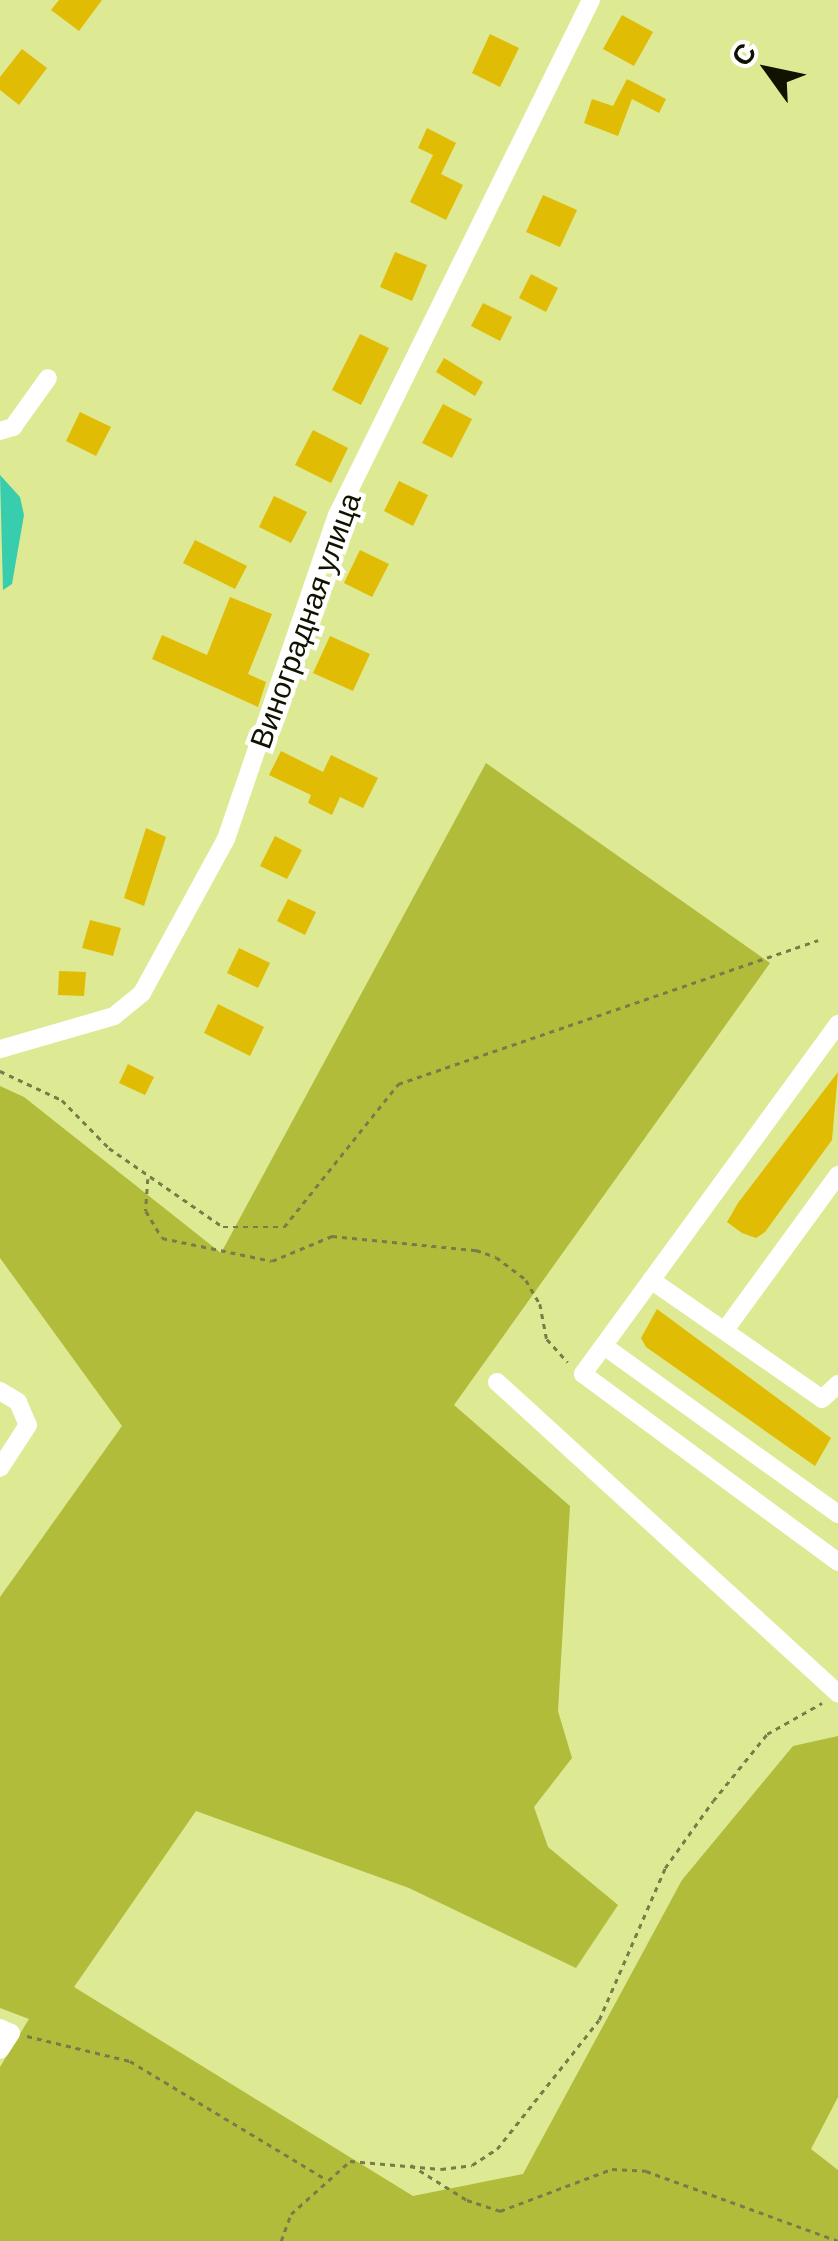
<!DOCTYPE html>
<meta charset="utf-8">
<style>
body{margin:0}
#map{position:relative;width:838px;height:2241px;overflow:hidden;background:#dee993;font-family:Barlow,sans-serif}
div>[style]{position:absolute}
.green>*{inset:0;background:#b1bc3b}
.water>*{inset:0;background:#38cdac}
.building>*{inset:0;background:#e1bc04}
.path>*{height:2.5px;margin-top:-1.25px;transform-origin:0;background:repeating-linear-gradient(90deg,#767d49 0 5px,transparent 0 10px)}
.minor>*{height:18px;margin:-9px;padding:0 9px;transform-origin:9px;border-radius:9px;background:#fff}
span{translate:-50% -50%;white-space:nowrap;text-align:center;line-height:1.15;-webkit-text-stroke:9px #fff;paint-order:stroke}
.street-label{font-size:30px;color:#111300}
.north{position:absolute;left:718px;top:20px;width:100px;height:100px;-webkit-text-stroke:8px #fff;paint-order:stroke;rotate:303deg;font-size:28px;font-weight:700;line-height:40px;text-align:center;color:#111300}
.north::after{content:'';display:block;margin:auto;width:35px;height:45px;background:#111300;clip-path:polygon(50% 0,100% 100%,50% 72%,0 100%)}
</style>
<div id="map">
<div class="green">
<div style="clip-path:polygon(486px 763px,770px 963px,454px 1405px,570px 1506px,558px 1711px,572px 1758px,534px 1807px,548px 1847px,618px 1905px,576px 1968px,409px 1888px,196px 1811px,74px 1987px,413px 2196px,523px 2174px,682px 1880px,793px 1746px,838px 1736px,838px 2097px,811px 2149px,838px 2170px,838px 2241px,0 2241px,0 2067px,29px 2019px,0 2008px,0 1597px,122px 1426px,0 1258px,0 1086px,24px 1097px,221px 1253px)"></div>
</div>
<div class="water">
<div style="clip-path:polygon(0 475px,20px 497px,24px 515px,12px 584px,3px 590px)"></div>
</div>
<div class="building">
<div style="clip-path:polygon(59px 0,102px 0,79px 31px,51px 10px)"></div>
<div style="clip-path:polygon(622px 15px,653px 32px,634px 66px,603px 49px)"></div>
<div style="clip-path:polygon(490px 34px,519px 48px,500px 87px,472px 73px)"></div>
<div style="clip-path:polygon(22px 49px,47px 68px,19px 105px,0 90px,0 77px)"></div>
<div style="clip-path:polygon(627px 79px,666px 99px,659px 113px,632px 99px,618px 136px,584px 123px,592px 99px,613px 106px)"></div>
<div style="clip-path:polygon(427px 128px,456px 143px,441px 174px,463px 185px,446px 220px,410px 202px,433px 155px,418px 148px)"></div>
<div style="clip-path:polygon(543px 195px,577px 210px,560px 247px,526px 232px)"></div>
<div style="clip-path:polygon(395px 252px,427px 265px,412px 301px,380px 287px)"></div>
<div style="clip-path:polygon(531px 274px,558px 288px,546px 312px,519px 298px)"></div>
<div style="clip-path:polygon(483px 303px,512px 317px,500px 341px,471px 326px)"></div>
<div style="clip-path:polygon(360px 334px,389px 348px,361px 405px,332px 390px)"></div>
<div style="clip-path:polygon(444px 358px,483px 382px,475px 396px,436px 372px)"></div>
<div style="clip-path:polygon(443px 404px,472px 419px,452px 458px,422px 443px)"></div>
<div style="clip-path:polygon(80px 412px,111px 427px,96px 456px,66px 441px)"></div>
<div style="clip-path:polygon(313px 430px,348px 448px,331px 483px,295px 465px)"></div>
<div style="clip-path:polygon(399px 481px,428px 495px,413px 526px,384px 511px)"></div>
<div style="clip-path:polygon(274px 496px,307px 512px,291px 543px,259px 527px)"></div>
<div style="clip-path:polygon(195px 540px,247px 566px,235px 589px,183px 563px)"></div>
<div style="clip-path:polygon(360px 550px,389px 564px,372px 597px,344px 583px)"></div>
<div style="clip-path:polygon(230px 597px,272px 614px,248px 674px,266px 682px,258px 707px,152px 659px,162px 635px,207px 655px)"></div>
<div style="clip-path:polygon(330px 636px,370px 654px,353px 691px,313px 673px)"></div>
<div style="clip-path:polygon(281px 751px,323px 772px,331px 755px,378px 778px,363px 808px,340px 797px,332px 815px,308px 803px,311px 795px,269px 775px)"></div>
<div style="clip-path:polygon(146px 828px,166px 837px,144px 906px,124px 898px)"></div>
<div style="clip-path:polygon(275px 836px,302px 850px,287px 879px,260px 866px)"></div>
<div style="clip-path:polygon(288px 899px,316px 912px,305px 935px,277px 921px)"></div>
<div style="clip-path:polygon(90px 920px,121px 928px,113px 956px,82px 948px)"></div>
<div style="clip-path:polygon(239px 948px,270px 963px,258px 988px,227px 973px)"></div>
<div style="clip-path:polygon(59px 971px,86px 972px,84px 996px,58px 995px)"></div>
<div style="clip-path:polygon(218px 1004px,264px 1027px,250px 1056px,204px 1033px)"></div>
<div style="clip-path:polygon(128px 1064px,154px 1077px,145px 1095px,119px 1083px)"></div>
<div style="clip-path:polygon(838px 1072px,832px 1140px,765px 1232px,756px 1238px,742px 1233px,727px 1222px,738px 1203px)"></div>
<div style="clip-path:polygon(657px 1309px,831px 1438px,815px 1466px,646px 1347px,641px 1338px)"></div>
</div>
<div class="path">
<div style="left:0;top:1071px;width:68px;rotate:25.1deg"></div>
<div style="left:62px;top:1100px;width:67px;rotate:45.6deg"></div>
<div style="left:109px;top:1148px;width:139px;rotate:34.7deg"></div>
<div style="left:223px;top:1227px;width:61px"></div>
<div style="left:284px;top:1227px;width:183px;rotate:-51.4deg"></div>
<div style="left:398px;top:1084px;width:444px;rotate:-18.9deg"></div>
<div style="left:148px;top:1179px;width:32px;rotate:94deg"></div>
<div style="left:146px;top:1211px;width:31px;rotate:59deg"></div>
<div style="left:162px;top:1238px;width:112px;rotate:11.8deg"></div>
<div style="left:272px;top:1261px;width:65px;rotate:-22.6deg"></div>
<div style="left:332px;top:1236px;width:145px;rotate:5.6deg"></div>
<div style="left:476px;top:1250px;width:21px;rotate:19deg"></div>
<div style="left:496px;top:1257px;width:38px;rotate:37deg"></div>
<div style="left:526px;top:1280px;width:28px;rotate:60deg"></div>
<div style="left:540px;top:1304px;width:36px;rotate:79deg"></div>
<div style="left:547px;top:1339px;width:31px;rotate:48deg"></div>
<div style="left:27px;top:2036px;width:106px;rotate:13.6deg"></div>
<div style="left:130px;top:2061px;width:227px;rotate:31.1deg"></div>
<div style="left:411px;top:2165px;width:66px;rotate:32deg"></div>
<div style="left:467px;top:2200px;width:35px;rotate:18deg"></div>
<div style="left:500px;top:2211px;width:120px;rotate:-20.6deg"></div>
<div style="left:612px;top:2169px;width:34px;rotate:3deg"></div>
<div style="left:646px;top:2171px;width:204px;rotate:20deg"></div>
<div style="left:281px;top:2241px;width:29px;rotate:-70deg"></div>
<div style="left:291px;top:2214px;width:79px;rotate:-41.9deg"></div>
<div style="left:350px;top:2161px;width:91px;rotate:5deg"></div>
<div style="left:441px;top:2169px;width:31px;rotate:-7deg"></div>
<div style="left:472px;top:2165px;width:30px;rotate:-33deg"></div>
<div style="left:497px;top:2149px;width:164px;rotate:-51.7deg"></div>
<div style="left:599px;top:2020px;width:166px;rotate:-66.5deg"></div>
<div style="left:665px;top:1868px;width:82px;rotate:-54.4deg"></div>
<div style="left:713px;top:1801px;width:86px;rotate:-51.1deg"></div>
<div style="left:767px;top:1734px;width:63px;rotate:-29.4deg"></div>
</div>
<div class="minor">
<div style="left:0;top:431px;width:14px;rotate:-17deg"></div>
<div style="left:13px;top:427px;width:60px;rotate:-54.5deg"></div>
<div style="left:838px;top:1024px;width:433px;rotate:126.1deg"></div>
<div style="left:583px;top:1374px;width:317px;rotate:36.4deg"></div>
<div style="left:0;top:1049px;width:119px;rotate:-16.1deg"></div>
<div style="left:114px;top:1016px;width:36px;rotate:-39deg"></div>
<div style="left:142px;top:993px;width:175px;rotate:-61.4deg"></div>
<div style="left:226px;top:839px;width:342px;rotate:-71.1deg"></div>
<div style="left:337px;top:515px;width:574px;rotate:-63.75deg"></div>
<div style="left:651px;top:1280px;width:208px;rotate:34.8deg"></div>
<div style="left:822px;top:1399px;width:22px;rotate:-43deg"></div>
<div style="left:725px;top:1330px;width:192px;rotate:-53.9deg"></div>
<div style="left:604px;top:1346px;width:288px;rotate:35.7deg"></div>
<div style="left:497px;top:1382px;width:462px;rotate:42.4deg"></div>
<div style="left:0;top:1391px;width:21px;rotate:31deg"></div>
<div style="left:18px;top:1402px;width:25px;rotate:67deg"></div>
<div style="left:28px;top:1425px;width:51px;rotate:123.1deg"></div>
<div style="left:0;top:2028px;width:12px;rotate:24deg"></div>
<div style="left:11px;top:2033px;width:20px;rotate:123deg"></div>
</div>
<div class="street-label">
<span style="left:304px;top:620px;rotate:-70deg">Виноградная улица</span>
</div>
<div class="north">С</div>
</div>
